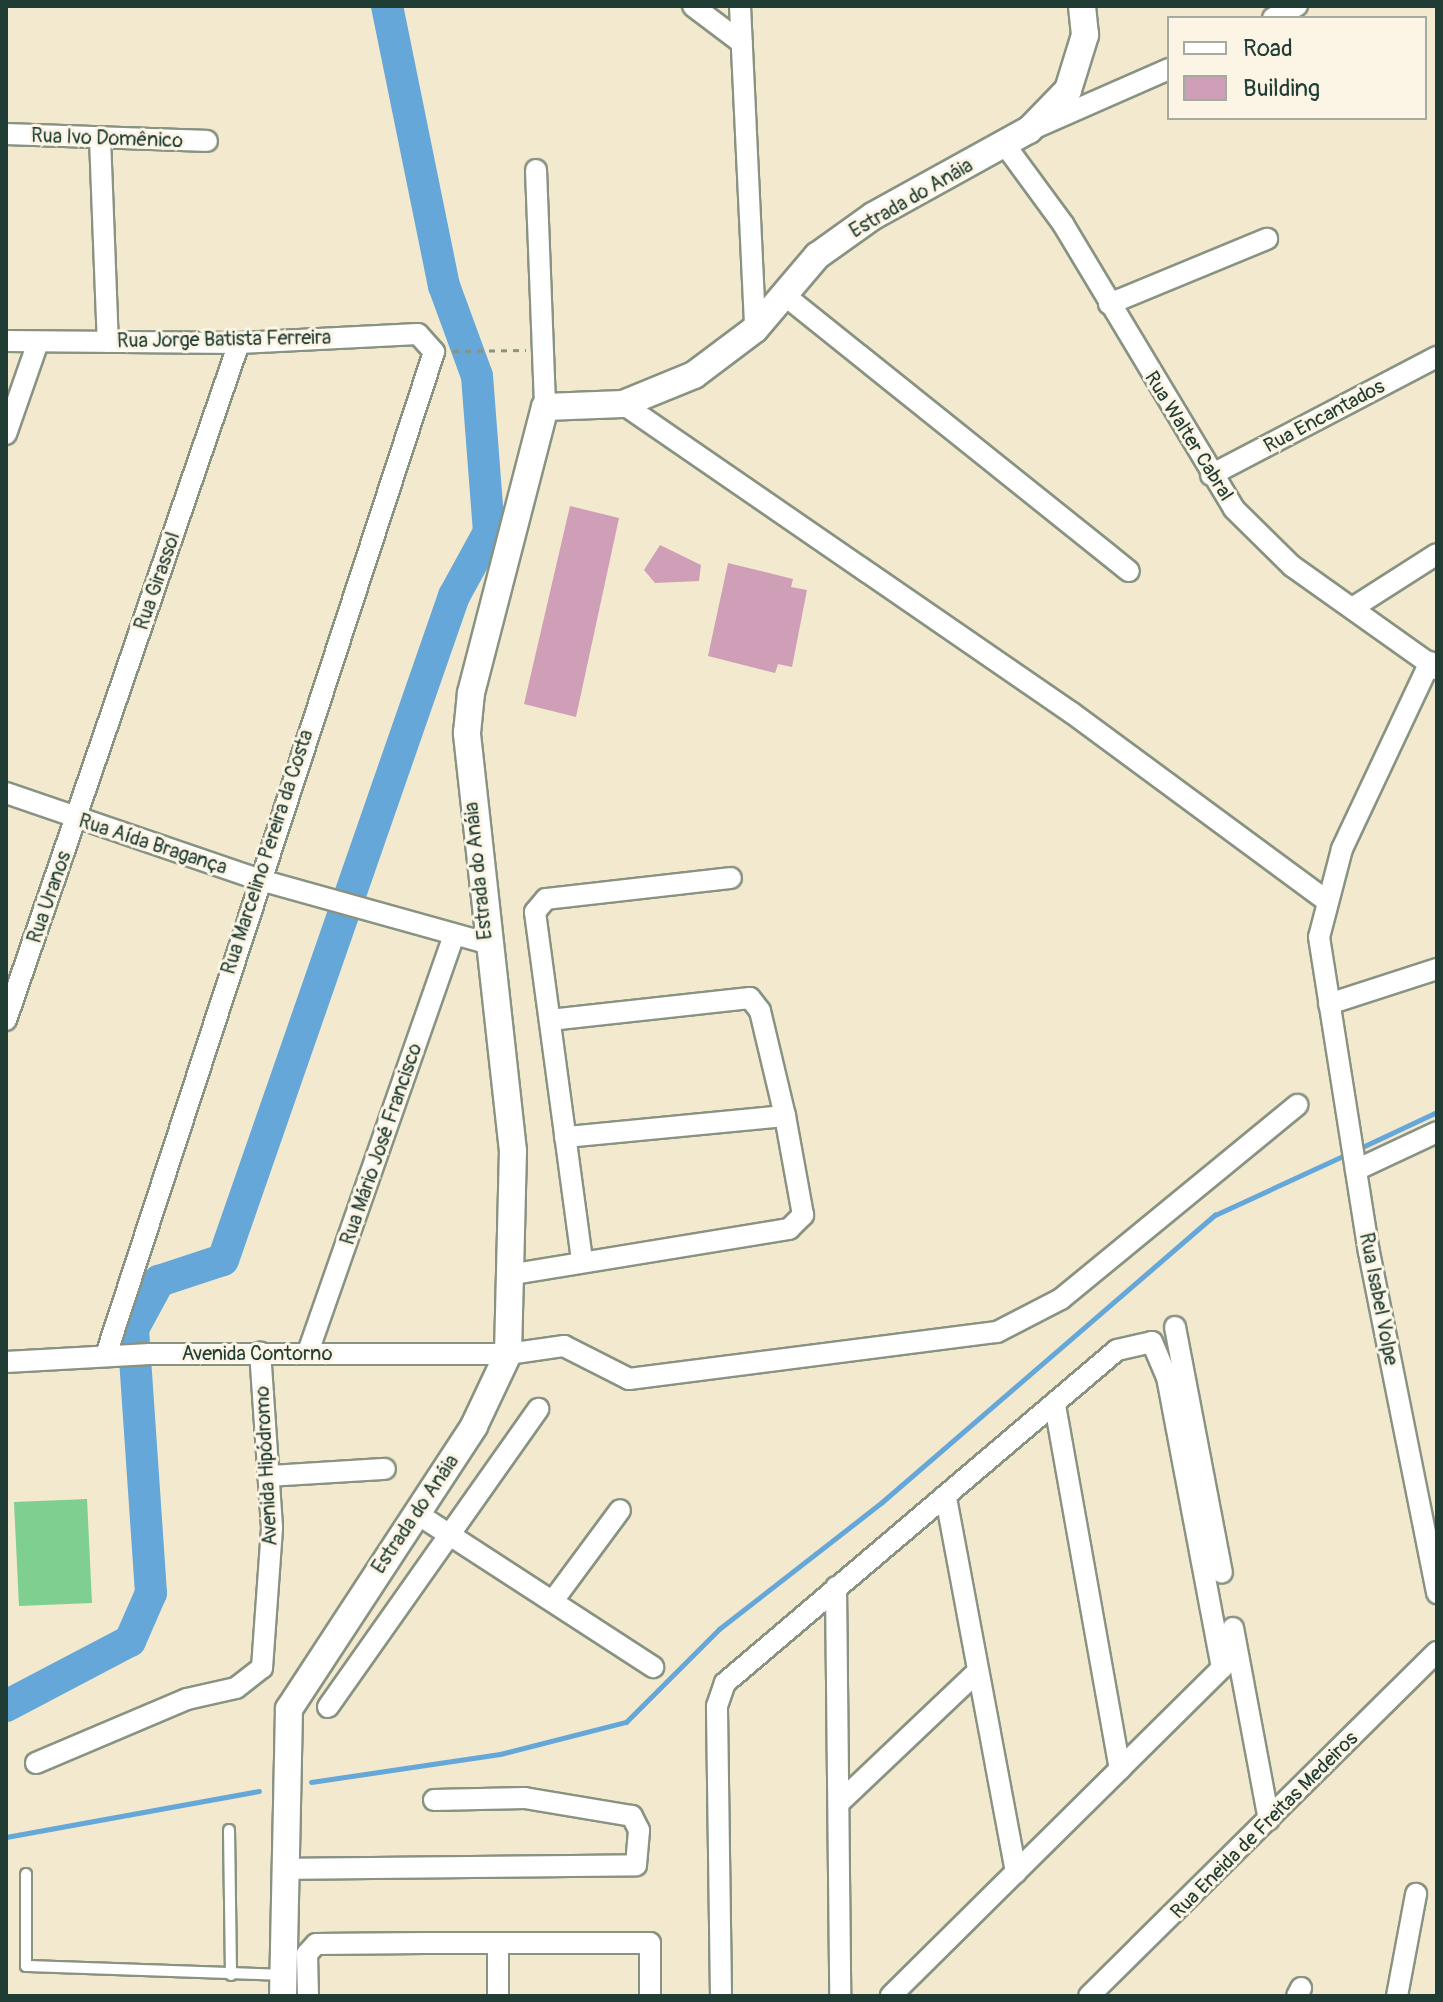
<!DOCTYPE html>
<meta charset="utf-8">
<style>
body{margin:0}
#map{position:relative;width:1443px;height:2002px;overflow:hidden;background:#f2e9cf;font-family:Pangolin,sans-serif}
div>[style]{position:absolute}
.green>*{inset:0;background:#7fcf90}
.stream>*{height:5px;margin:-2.5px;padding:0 2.5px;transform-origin:2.5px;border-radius:2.5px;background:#64a7d8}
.river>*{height:32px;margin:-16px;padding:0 16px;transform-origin:16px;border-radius:16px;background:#64a7d8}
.building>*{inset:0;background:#ce9fb7}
.path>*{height:3px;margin-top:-1.5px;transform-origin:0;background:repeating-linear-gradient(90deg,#889382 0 6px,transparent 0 12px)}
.roads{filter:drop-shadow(2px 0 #889382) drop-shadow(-2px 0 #889382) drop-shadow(0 2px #889382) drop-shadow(0 -2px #889382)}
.service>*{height:10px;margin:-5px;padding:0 5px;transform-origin:5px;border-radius:5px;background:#fff}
.minor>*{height:20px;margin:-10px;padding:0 10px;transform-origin:10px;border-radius:10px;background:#fff}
.tertiary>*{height:26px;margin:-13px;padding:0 13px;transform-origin:13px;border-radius:13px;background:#fff}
span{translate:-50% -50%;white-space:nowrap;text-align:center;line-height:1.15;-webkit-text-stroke:6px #fcf5e5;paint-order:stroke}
.street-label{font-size:20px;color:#1f3d34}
.frame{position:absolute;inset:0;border:8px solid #1f3d34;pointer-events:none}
.legend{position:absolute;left:1167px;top:16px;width:260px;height:104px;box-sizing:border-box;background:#fcf5e5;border:2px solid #a4ab9e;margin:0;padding:10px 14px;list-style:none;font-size:24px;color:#1f3d34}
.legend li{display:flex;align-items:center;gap:16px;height:40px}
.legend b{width:40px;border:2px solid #a4ab9e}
</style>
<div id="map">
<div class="green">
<div style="clip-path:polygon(87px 1499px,92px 1603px,19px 1606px,14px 1502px)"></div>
</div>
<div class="stream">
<div style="left:1358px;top:1149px;width:87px;rotate:-25.1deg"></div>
<div style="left:311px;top:1782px;width:191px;rotate:-8.4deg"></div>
<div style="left:500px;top:1754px;width:130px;rotate:-14.3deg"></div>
<div style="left:626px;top:1722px;width:132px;rotate:-45deg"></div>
<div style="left:719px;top:1629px;width:207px;rotate:-37.9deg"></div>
<div style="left:882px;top:1502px;width:440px;rotate:-40.8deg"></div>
<div style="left:1215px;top:1215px;width:148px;rotate:-24.8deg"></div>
<div style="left:6px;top:1837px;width:257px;rotate:-10.3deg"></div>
</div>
<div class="river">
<div style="left:6px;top:1706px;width:140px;rotate:-27.7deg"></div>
<div style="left:130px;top:1641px;width:52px;rotate:-66.4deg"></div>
<div style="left:151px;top:1593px;width:265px;rotate:-93.9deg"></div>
<div style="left:133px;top:1329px;width:55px;rotate:-61.6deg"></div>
<div style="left:159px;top:1281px;width:67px;rotate:-18.2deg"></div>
<div style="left:223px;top:1260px;width:703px;rotate:-70.82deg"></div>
<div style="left:454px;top:596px;width:73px;rotate:-61.3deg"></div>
<div style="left:489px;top:532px;width:156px;rotate:-94.4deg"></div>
<div style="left:477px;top:376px;width:96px;rotate:-110.1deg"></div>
<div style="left:444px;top:286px;width:286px;rotate:-101.5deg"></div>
</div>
<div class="building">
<div style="clip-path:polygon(570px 506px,619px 518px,576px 717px,524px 704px)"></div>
<div style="clip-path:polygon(660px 545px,701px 565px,699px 581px,655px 583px,644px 570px)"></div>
<div style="clip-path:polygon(728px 563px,793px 579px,791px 587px,807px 590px,792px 667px,778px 664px,775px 673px,708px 656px)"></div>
</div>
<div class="path">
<div style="left:453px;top:351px;width:73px;rotate:-0.8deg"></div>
</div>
<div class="roads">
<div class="service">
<div style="left:229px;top:1830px;width:145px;rotate:89.2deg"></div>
<div style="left:26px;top:1874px;width:92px;rotate:90deg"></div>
<div style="left:26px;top:1966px;width:255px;rotate:2deg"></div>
</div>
<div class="minor">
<div style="left:693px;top:6px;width:61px;rotate:37.1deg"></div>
<div style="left:740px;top:6px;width:323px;rotate:87.3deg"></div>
<div style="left:1273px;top:18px;width:27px;rotate:-27deg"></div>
<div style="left:1030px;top:130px;width:152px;rotate:-23.7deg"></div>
<div style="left:6px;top:134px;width:201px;rotate:2deg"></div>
<div style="left:100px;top:138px;width:204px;rotate:87.8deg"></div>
<div style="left:1005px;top:145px;width:98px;rotate:53.7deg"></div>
<div style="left:1063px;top:224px;width:332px;rotate:59deg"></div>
<div style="left:1234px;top:509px;width:81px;rotate:44.5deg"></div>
<div style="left:1292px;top:566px;width:178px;rotate:35.4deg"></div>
<div style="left:536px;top:170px;width:237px;rotate:87.8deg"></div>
<div style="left:783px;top:294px;width:443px;rotate:38.7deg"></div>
<div style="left:1109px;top:304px;width:171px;rotate:-22.4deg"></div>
<div style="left:6px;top:341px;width:233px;rotate:0.5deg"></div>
<div style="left:239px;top:343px;width:179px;rotate:-2.9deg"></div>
<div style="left:418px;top:334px;width:24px;rotate:48deg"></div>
<div style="left:434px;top:352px;width:1055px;rotate:108.11deg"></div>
<div style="left:623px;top:404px;width:545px;rotate:34.54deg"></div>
<div style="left:1072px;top:713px;width:312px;rotate:36.4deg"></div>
<div style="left:6px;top:434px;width:97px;rotate:-70.8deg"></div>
<div style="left:1211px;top:475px;width:255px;rotate:-27.6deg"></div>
<div style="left:1354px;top:607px;width:98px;rotate:-32.6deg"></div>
<div style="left:1430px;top:662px;width:207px;rotate:115.2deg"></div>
<div style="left:1342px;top:849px;width:91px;rotate:104.6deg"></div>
<div style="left:1319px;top:937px;width:319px;rotate:81deg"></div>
<div style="left:1369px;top:1252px;width:348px;rotate:78.7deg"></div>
<div style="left:6px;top:793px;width:265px;rotate:18.9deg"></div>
<div style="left:257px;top:879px;width:238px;rotate:15.6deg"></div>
<div style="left:1329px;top:1004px;width:114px;rotate:-18deg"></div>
<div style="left:6px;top:1020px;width:716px;rotate:-71.01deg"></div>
<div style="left:550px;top:1020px;width:201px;rotate:-6.3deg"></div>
<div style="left:750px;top:998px;width:16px;rotate:52deg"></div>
<div style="left:760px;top:1011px;width:108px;rotate:76.6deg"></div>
<div style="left:1356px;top:1170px;width:89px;rotate:-25.1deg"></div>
<div style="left:582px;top:1260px;width:351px;rotate:-97.7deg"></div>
<div style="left:535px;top:912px;width:17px;rotate:-50deg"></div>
<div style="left:546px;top:899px;width:186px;rotate:-6.5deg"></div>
<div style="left:514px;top:1274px;width:279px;rotate:-9.3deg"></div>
<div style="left:789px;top:1229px;width:20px;rotate:-45deg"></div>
<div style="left:803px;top:1215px;width:101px;rotate:-100.3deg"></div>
<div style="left:785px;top:1116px;width:221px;rotate:174.5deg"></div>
<div style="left:1175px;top:1327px;width:250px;rotate:79.2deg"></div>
<div style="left:308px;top:1352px;width:440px;rotate:-70.7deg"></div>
<div style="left:6px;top:1362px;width:144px;rotate:-3.2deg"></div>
<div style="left:150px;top:1354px;width:358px"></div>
<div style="left:508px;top:1354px;width:57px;rotate:-8.1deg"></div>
<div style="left:564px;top:1346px;width:73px;rotate:26.9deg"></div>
<div style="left:629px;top:1379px;width:371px;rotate:-7.3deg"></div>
<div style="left:997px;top:1332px;width:72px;rotate:-27.3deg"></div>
<div style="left:1061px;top:1299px;width:306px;rotate:-39.4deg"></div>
<div style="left:1055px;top:1405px;width:370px;rotate:79.9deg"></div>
<div style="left:269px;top:1476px;width:116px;rotate:-3.5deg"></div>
<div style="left:946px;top:1498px;width:381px;rotate:79.4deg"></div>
<div style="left:416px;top:1513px;width:283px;rotate:33deg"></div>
<div style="left:836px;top:1587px;width:409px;rotate:89.4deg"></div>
<div style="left:555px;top:1598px;width:109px;rotate:-53.5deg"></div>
<div style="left:1233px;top:1628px;width:195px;rotate:79.4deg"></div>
<div style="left:328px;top:1707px;width:365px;rotate:-54.8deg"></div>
<div style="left:36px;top:1763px;width:164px;rotate:-23deg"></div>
<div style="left:187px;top:1699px;width:50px;rotate:-12.7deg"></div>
<div style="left:236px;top:1688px;width:33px;rotate:-38deg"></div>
<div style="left:262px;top:1668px;width:141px;rotate:-85.9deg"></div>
<div style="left:272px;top:1527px;width:175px;rotate:-93.9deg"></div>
<div style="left:842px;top:1800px;width:183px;rotate:-43.5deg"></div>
<div style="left:283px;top:1869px;width:353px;rotate:-0.6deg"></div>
<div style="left:636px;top:1865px;width:35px;rotate:-85deg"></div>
<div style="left:639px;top:1830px;width:16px;rotate:-117deg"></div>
<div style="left:632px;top:1816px;width:109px;rotate:-170.5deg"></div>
<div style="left:525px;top:1798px;width:91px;rotate:178.7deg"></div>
<div style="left:498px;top:1943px;width:53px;rotate:90deg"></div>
<div style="left:308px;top:1996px;width:42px;rotate:-91.4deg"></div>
<div style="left:307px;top:1954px;width:13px;rotate:-48deg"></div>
<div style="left:316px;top:1944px;width:108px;rotate:-0.5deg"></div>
<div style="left:424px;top:1943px;width:226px"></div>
<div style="left:650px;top:1943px;width:53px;rotate:90deg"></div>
<div style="left:721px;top:1996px;width:290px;rotate:-90.8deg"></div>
<div style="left:717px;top:1706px;width:24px;rotate:-71deg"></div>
<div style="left:725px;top:1683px;width:514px;rotate:-40.35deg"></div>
<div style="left:1117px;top:1350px;width:36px;rotate:-13deg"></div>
<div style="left:1152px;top:1342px;width:38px;rotate:67deg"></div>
<div style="left:1167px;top:1377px;width:296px;rotate:79.3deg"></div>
<div style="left:1222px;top:1668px;width:466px;rotate:135.3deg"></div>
<div style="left:1089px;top:1996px;width:489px;rotate:-44.7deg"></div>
<div style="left:1297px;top:1996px;width:9px;rotate:-63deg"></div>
<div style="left:1397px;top:1996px;width:104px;rotate:-79.4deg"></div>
</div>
<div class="tertiary">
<div style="left:283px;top:1996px;width:287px;rotate:-88.8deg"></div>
<div style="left:289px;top:1709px;width:338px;rotate:-56.8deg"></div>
<div style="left:474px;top:1426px;width:80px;rotate:-64.7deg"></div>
<div style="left:508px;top:1354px;width:203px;rotate:-88.6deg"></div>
<div style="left:513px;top:1151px;width:421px;rotate:-96.3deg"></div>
<div style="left:467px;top:733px;width:40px;rotate:-84.3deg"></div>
<div style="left:471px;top:693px;width:295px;rotate:-75.5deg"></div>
<div style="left:545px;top:407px;width:78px;rotate:-2.2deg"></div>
<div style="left:623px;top:404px;width:77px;rotate:-22.2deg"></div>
<div style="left:694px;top:375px;width:76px;rotate:-37deg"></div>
<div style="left:755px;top:329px;width:96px;rotate:-49.7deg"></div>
<div style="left:817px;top:256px;width:69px;rotate:-35.5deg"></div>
<div style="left:873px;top:216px;width:178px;rotate:-28.9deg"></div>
<div style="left:1029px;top:130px;width:56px;rotate:-45.7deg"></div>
<div style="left:1068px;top:90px;width:58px;rotate:-72.8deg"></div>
<div style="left:1085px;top:35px;width:29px;rotate:-96deg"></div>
</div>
</div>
<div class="street-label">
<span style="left:107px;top:138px;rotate:2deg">Rua Ivo Domênico</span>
<span style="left:911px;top:198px;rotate:-30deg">Estrada do Anáia</span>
<span style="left:224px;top:339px;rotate:-1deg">Rua Jorge Batista Ferreira</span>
<span style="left:1324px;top:416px;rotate:-28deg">Rua Encantados</span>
<span style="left:1189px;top:436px;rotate:58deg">Rua Walter Cabral</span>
<span style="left:157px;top:581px;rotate:-71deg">Rua Girassol</span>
<span style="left:153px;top:844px;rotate:18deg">Rua Aída Bragança</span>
<span style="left:267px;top:852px;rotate:-72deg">Rua Marcelino Pereira da Costa</span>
<span style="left:478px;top:871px;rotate:-96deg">Estrada do Anáia</span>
<span style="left:49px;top:897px;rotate:-71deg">Rua Uranos</span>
<span style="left:381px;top:1144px;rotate:-71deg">Rua Mário José Francisco</span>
<span style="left:1379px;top:1299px;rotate:79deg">Rua Isabel Volpe</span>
<span style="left:257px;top:1353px">Avenida Contorno</span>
<span style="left:266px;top:1466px;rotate:-93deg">Avenida Hipódromo</span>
<span style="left:415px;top:1514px;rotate:-56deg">Estrada do Anáia</span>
<span style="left:1264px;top:1825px;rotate:-45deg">Rua Eneida de Freitas Medeiros</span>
</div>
<div class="frame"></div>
<ul class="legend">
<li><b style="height:10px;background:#fff"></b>Road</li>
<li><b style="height:22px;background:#ce9fb7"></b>Building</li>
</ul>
</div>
